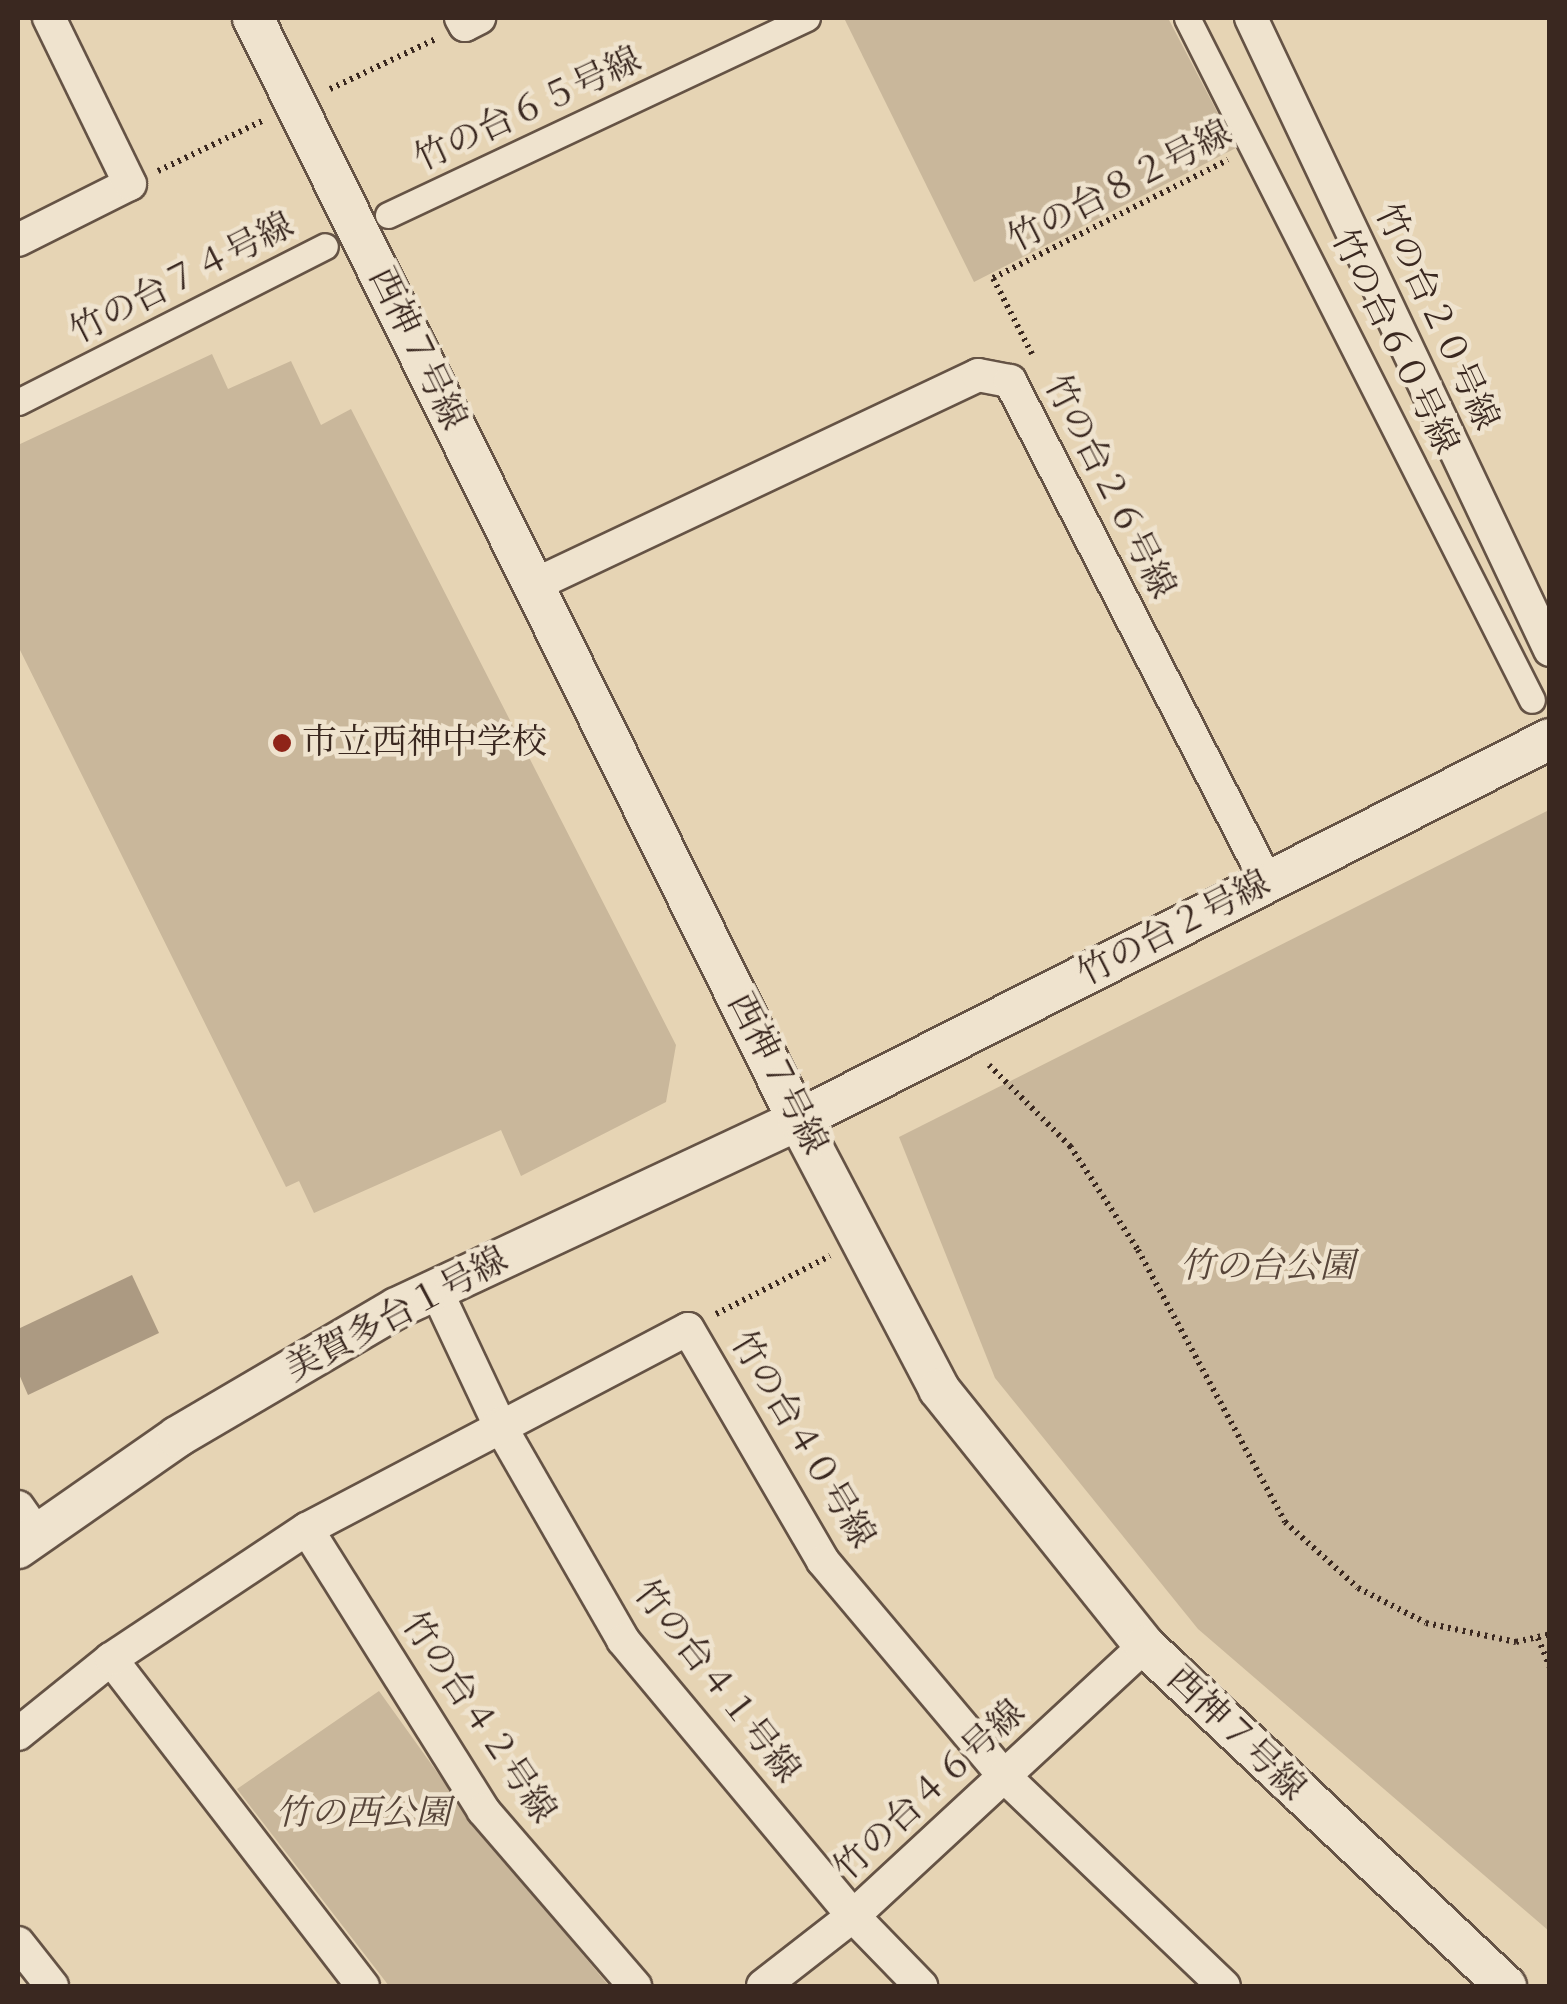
<!DOCTYPE html>
<meta charset="utf-8">
<style>
body{margin:0}
#map{position:relative;width:1567px;height:2004px;overflow:hidden;background:#e6d4b4;font-family:"Libre Bodoni","Noto Serif JP",serif}
div>[style]{position:absolute}
.green>*{inset:0;background:#c9b79b}
.water>*{inset:0;background:#ac9a82}
.path>*{height:6px;margin-top:-3px;transform-origin:0;background:repeating-linear-gradient(90deg,#3a2820 0 2.5px,transparent 0 7.5px)}
.roads{filter:drop-shadow(2px 0 #655345) drop-shadow(-2px 0 #655345) drop-shadow(0 2px #655345) drop-shadow(0 -2px #655345)}
.pedestrian>*{height:25px;margin:-12.5px;padding:0 12.5px;transform-origin:12.5px;border-radius:12.5px;background:#efe3ce}
.minor>*{height:32px;margin:-16px;padding:0 16px;transform-origin:16px;border-radius:16px;background:#efe3ce}
.tertiary>*{height:40px;margin:-20px;padding:0 20px;transform-origin:20px;border-radius:20px;background:#efe3ce}
.dots>*{width:28px;height:28px;translate:-50% -50%;box-sizing:border-box;border:5px solid #efe3ce;border-radius:50%}
span{translate:-50% -50%;white-space:nowrap;text-align:center;line-height:1.15;-webkit-text-stroke:9px #efe3ce;paint-order:stroke}
.street-label{font-size:35px;color:#3a2820}
.poi-label{font-size:35px;color:#3a2820}
.left{translate:0 -50%;text-align:left}
.park-label{font-size:35px;color:#574539;font-style:italic}
.frame{position:absolute;inset:0;border:20px solid #3a2820;pointer-events:none}
</style>
<div id="map">
<div class="green">
<div style="clip-path:polygon(844px 18px,1168px 18px,1236px 148px,974px 282px)"></div>
<div style="clip-path:polygon(212px 354px,228px 389px,291px 361px,321px 425px,351px 409px,676px 1045px,666px 1102px,521px 1176px,501px 1130px,314px 1213px,299px 1181px,286px 1187px,18px 646px,18px 445px)"></div>
<div style="clip-path:polygon(1549px 810px,1549px 1931px,1198px 1629px,995px 1378px,899px 1137px)"></div>
<div style="clip-path:polygon(379px 1691px,477px 1828px,609px 1986px,389px 1986px,237px 1789px)"></div>
</div>
<div class="water">
<div style="clip-path:polygon(132px 1275px,159px 1333px,28px 1395px,18px 1372px,18px 1329px)"></div>
</div>
<div class="path">
<div style="left:330px;top:89px;width:117px;rotate:-25.3deg"></div>
<div style="left:158px;top:171px;width:118px;rotate:-25.7deg"></div>
<div style="left:1032px;top:354px;width:85px;rotate:-117.2deg"></div>
<div style="left:993px;top:278px;width:263px;rotate:-26.7deg"></div>
<div style="left:989px;top:1065px;width:115px;rotate:45deg"></div>
<div style="left:1070px;top:1146px;width:124px;rotate:56.8deg"></div>
<div style="left:1138px;top:1250px;width:309px;rotate:61.6deg"></div>
<div style="left:1285px;top:1522px;width:98px;rotate:42.1deg"></div>
<div style="left:1358px;top:1588px;width:76px;rotate:27.2deg"></div>
<div style="left:1426px;top:1623px;width:92px;rotate:11.9deg"></div>
<div style="left:1516px;top:1642px;width:35px;rotate:-13deg"></div>
<div style="left:716px;top:1314px;width:128px;rotate:-27deg"></div>
<div style="left:1538px;top:1638px;width:32px;rotate:68deg"></div>
</div>
<div class="roads">
<div class="pedestrian">
<div style="left:1187px;top:18px;width:764px;rotate:63.17deg"></div>
<div style="left:388px;top:215px;width:463px;rotate:-25.2deg"></div>
<div style="left:18px;top:402px;width:344px;rotate:-26.9deg"></div>
</div>
<div class="minor">
<div style="left:461px;top:18px;width:8px;rotate:60deg"></div>
<div style="left:465px;top:25px;width:16px;rotate:-27deg"></div>
<div style="left:1251px;top:18px;width:699px;rotate:64.68deg"></div>
<div style="left:18px;top:240px;width:125px;rotate:-26.6deg"></div>
<div style="left:130px;top:184px;width:185px;rotate:-116deg"></div>
<div style="left:534px;top:585px;width:491px;rotate:-25.3deg"></div>
<div style="left:978px;top:375px;width:33px;rotate:11deg"></div>
<div style="left:1010px;top:381px;width:563px;rotate:62.84deg"></div>
<div style="left:436px;top:1290px;width:148px;rotate:64.8deg"></div>
<div style="left:499px;top:1424px;width:249px;rotate:60.1deg"></div>
<div style="left:623px;top:1640px;width:359px;rotate:50.2deg"></div>
<div style="left:853px;top:1916px;width:98px;rotate:45.8deg"></div>
<div style="left:18px;top:1507px;width:33px;rotate:55deg"></div>
<div style="left:307px;top:1529px;width:332px;rotate:57.9deg"></div>
<div style="left:483px;top:1810px;width:233px;rotate:49.2deg"></div>
<div style="left:111px;top:1659px;width:413px;rotate:52.4deg"></div>
<div style="left:18px;top:1734px;width:119px;rotate:-38.9deg"></div>
<div style="left:111px;top:1659px;width:235px;rotate:-33.6deg"></div>
<div style="left:307px;top:1529px;width:430px;rotate:-27.7deg"></div>
<div style="left:688px;top:1329px;width:268px;rotate:59.8deg"></div>
<div style="left:823px;top:1561px;width:281px;rotate:49.9deg"></div>
<div style="left:1004px;top:1776px;width:304px;rotate:43.7deg"></div>
<div style="left:18px;top:1943px;width:55px;rotate:51.7deg"></div>
<div style="left:763px;top:1986px;width:114px;rotate:-37.9deg"></div>
<div style="left:853px;top:1916px;width:398px;rotate:-42.8deg"></div>
</div>
<div class="tertiary">
<div style="left:253px;top:18px;width:1229px;rotate:63.69deg"></div>
<div style="left:798px;top:1120px;width:304px;rotate:62.3deg"></div>
<div style="left:939px;top:1389px;width:329px;rotate:51.3deg"></div>
<div style="left:1145px;top:1646px;width:496px;rotate:43.3deg"></div>
<div style="left:18px;top:1548px;width:194px;rotate:-34.9deg"></div>
<div style="left:177px;top:1437px;width:255px;rotate:-30.4deg"></div>
<div style="left:397px;top:1308px;width:443px;rotate:-25.1deg"></div>
<div style="left:798px;top:1120px;width:843px;rotate:-26.87deg"></div>
</div>
</div>
<div class="dots">
<div style="left:282px;top:743px;background:#8f2418"></div>
</div>
<div class="street-label">
<span style="left:528px;top:110px;rotate:-25deg">竹の台６５号線</span>
<span style="left:1120px;top:187px;rotate:-27deg">竹の台８２号線</span>
<span style="left:182px;top:279px;rotate:-27deg">竹の台７４号線</span>
<span style="left:1436px;top:317px;rotate:65deg">竹の台２０号線</span>
<span style="left:1394px;top:342px;rotate:64deg">竹の台６０号線</span>
<span style="left:417px;top:349px;rotate:64deg">西神７号線</span>
<span style="left:1109px;top:487px;rotate:63deg">竹の台２６号線</span>
<span style="left:1174px;top:929px;rotate:-27deg">竹の台２号線</span>
<span style="left:777px;top:1074px;rotate:63deg">西神７号線</span>
<span style="left:397px;top:1315px;rotate:-28deg">美賀多台１号線</span>
<span style="left:802px;top:1440px;rotate:59deg">竹の台４０号線</span>
<span style="left:716px;top:1682px;rotate:52deg">竹の台４１号線</span>
<span style="left:478px;top:1718px;rotate:56deg">竹の台４２号線</span>
<span style="left:1236px;top:1734px;rotate:44deg">西神７号線</span>
<span style="left:930px;top:1791px;rotate:-43deg">竹の台４６号線</span>
</div>
<div class="poi-label">
<span class="left" style="left:302px;top:743px">市立西神中学校</span>
</div>
<div class="park-label">
<span style="left:1267px;top:1267px">竹の台公園</span>
<span style="left:363px;top:1814px">竹の西公園</span>
</div>
<div class="frame"></div>
</div>
